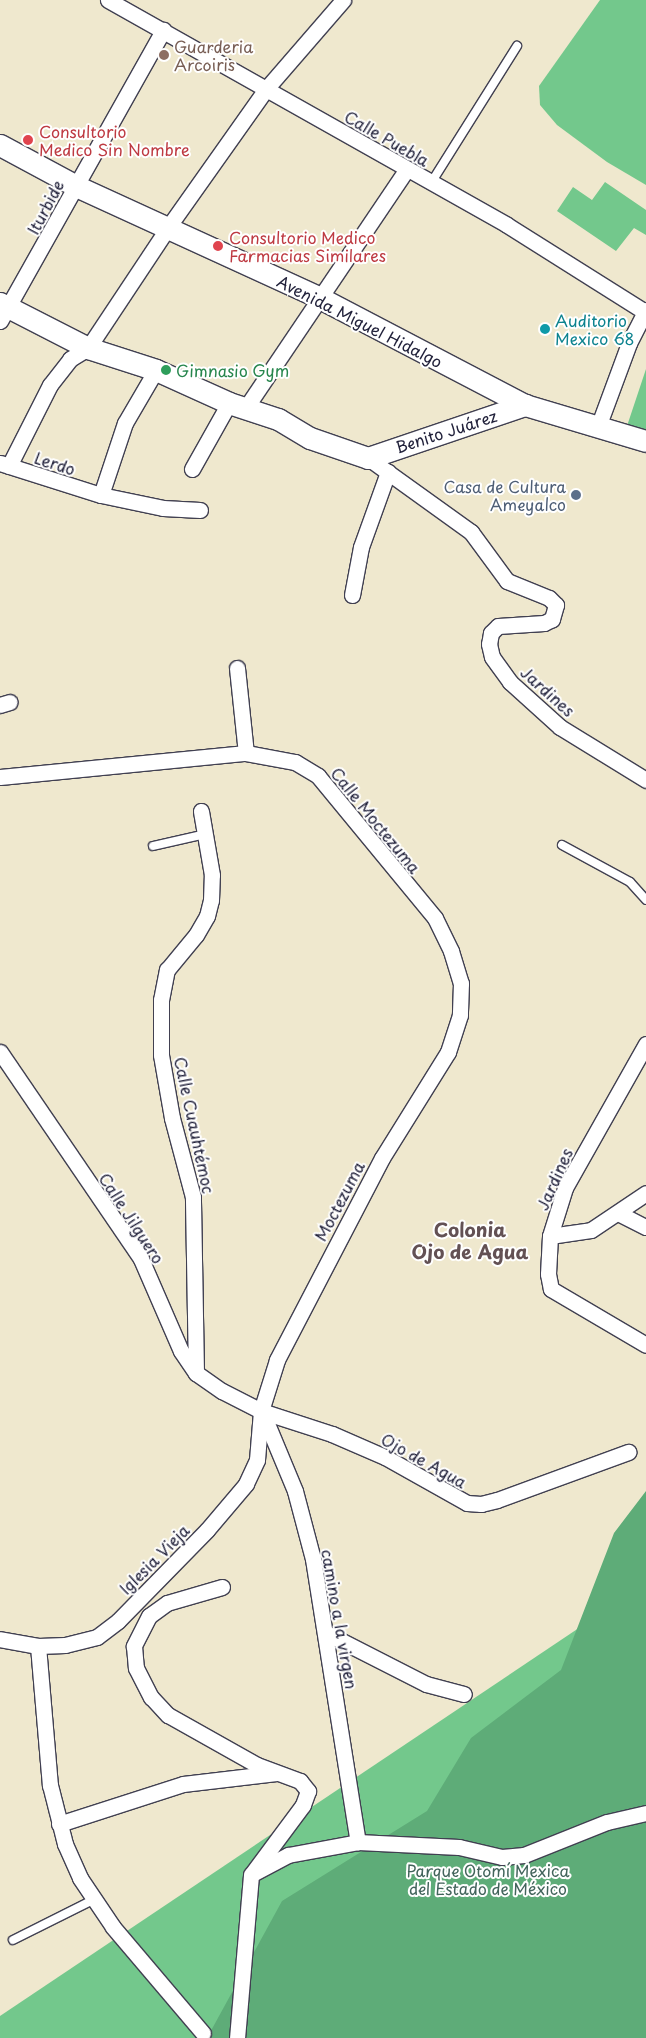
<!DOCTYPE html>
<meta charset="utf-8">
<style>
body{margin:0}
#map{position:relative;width:646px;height:2038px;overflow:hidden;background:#efe8ce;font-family:"Playpen Sans",sans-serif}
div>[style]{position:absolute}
.green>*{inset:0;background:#73c88c}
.forest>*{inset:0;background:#5eac78}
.roads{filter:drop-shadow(1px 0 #414051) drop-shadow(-1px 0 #414051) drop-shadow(0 1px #414051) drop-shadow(0 -1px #414051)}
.lane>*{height:8px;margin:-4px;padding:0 4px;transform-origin:4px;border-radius:4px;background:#fff}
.street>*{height:15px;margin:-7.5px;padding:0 7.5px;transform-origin:7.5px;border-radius:7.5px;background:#fff}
.secondary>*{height:21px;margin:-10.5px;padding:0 10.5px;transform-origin:10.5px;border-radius:10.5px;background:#fff}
.dots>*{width:14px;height:14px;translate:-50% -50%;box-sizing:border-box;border:2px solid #fff;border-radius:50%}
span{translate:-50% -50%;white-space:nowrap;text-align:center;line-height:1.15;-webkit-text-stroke:4px #fff;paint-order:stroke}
.education-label{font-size:16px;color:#785e54}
.left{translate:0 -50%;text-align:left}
.health-label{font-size:16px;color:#be3a42}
.street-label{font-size:16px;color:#22223b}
.culture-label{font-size:16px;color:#0d838f}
.leisure-label{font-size:16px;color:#27864d}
.service-label{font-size:16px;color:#4e5e75}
.right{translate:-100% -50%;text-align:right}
.park-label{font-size:16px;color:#42645b}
.quarter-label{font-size:19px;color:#635154;font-weight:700}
</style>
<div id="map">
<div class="green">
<div style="clip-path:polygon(600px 0,646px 0,646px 185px,607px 162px,557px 125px,540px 105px,539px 86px)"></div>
<div style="clip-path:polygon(605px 182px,646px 210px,646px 235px,634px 228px,616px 251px,557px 211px,573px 187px,592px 200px)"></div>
<div style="clip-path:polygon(646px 369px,646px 431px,627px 426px)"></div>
<div style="clip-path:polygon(646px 1583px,646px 2038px,0 2038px,0 2016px)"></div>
</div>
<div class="forest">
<div style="clip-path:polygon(646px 1491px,646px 2038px,207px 2038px,282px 1901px,427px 1811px,471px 1738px,561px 1670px,614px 1533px)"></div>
</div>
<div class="roads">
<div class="lane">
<div style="left:431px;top:183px;width:162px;rotate:-57.9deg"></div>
<div style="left:562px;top:845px;width:77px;rotate:28.6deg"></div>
<div style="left:630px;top:882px;width:24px;rotate:48deg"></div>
<div style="left:153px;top:846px;width:54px;rotate:-12.8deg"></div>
<div style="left:13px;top:1940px;width:89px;rotate:-26.6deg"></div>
</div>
<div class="street">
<div style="left:108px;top:0;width:458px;rotate:29.4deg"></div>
<div style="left:507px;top:225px;width:163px;rotate:32.2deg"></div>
<div style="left:0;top:321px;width:334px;rotate:-60.7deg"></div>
<div style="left:245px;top:409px;width:288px;rotate:-56deg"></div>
<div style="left:598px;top:427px;width:90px;rotate:-69.7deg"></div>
<div style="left:629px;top:343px;width:37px;rotate:-63deg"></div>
<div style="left:368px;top:458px;width:127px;rotate:35.7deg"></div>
<div style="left:471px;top:532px;width:61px;rotate:53.7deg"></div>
<div style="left:507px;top:581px;width:45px;rotate:22deg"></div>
<div style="left:549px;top:598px;width:10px;rotate:45deg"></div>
<div style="left:556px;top:605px;width:15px;rotate:106deg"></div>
<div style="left:552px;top:619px;width:9px;rotate:153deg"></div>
<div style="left:544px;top:623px;width:46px;rotate:176.3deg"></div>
<div style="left:498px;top:626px;width:10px;rotate:135deg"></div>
<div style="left:491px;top:633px;width:11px;rotate:100deg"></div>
<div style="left:489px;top:644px;width:13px;rotate:77deg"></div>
<div style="left:492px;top:657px;width:31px;rotate:54deg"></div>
<div style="left:510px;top:682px;width:67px;rotate:42deg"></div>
<div style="left:560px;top:727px;width:101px;rotate:31.6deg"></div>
<div style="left:0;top:463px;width:106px;rotate:17.6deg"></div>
<div style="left:101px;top:495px;width:63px;rotate:11.8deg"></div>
<div style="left:163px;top:508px;width:37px;rotate:3deg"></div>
<div style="left:9px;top:466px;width:91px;rotate:-63.2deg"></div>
<div style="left:50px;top:385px;width:33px;rotate:-52deg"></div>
<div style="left:70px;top:359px;width:21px;rotate:-31deg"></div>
<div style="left:88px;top:348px;width:146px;rotate:-56.4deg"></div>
<div style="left:169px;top:226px;width:168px;rotate:-54.7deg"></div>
<div style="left:266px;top:89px;width:118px;rotate:-49.1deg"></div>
<div style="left:192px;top:469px;width:76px;rotate:-60.7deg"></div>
<div style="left:101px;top:495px;width:76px;rotate:-71.6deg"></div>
<div style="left:125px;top:423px;width:61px;rotate:-59.7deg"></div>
<div style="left:352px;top:595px;width:49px;rotate:-79.4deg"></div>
<div style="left:361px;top:547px;width:80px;rotate:-70.2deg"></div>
<div style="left:237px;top:668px;width:85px;rotate:84deg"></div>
<div style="left:0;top:705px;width:10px;rotate:-17deg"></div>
<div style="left:0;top:777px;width:247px;rotate:-5.6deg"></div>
<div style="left:246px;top:753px;width:50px;rotate:10.4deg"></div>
<div style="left:295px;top:762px;width:27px;rotate:31deg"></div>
<div style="left:318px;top:776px;width:184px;rotate:50.5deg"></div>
<div style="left:435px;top:918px;width:37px;rotate:64deg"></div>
<div style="left:451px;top:951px;width:34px;rotate:73deg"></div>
<div style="left:461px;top:983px;width:32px;rotate:92deg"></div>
<div style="left:460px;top:1015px;width:39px;rotate:108deg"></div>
<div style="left:448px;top:1052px;width:125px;rotate:121.9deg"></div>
<div style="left:382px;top:1158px;width:228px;rotate:117.5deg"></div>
<div style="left:277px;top:1360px;width:53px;rotate:107.4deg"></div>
<div style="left:261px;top:1411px;width:49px;rotate:94.7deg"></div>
<div style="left:257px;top:1460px;width:26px;rotate:115deg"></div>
<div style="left:246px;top:1484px;width:60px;rotate:130.3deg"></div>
<div style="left:207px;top:1530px;width:127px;rotate:134.4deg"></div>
<div style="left:118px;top:1621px;width:26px;rotate:143deg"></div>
<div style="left:97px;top:1637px;width:33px;rotate:166deg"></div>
<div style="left:65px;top:1645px;width:27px;rotate:178deg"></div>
<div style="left:38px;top:1646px;width:39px;rotate:-170deg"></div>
<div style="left:646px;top:1044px;width:165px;rotate:119.4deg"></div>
<div style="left:565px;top:1188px;width:50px;rotate:107.4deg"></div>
<div style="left:550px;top:1236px;width:41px;rotate:-8.3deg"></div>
<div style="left:591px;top:1230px;width:66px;rotate:-33.9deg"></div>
<div style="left:0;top:1052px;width:250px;rotate:55.7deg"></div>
<div style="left:141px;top:1259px;width:100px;rotate:66.5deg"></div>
<div style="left:181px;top:1351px;width:27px;rotate:56deg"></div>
<div style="left:196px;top:1373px;width:32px;rotate:35deg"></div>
<div style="left:222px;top:1391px;width:44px;rotate:27.1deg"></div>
<div style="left:261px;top:1411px;width:75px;rotate:17.9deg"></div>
<div style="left:332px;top:1434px;width:58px;rotate:23.5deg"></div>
<div style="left:385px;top:1457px;width:94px;rotate:29.3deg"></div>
<div style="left:467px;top:1503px;width:14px;rotate:4deg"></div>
<div style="left:481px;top:1504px;width:16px;rotate:-14deg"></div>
<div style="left:497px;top:1500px;width:140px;rotate:-20.1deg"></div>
<div style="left:618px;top:1213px;width:31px;rotate:27deg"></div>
<div style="left:550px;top:1236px;width:38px;rotate:93deg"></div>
<div style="left:548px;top:1274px;width:15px;rotate:79deg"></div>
<div style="left:551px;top:1289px;width:110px;rotate:30.5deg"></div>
<div style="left:196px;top:1373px;width:176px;rotate:-91deg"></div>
<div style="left:193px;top:1197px;width:82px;rotate:-104.9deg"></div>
<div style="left:172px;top:1118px;width:64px;rotate:-99.9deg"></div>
<div style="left:161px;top:1055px;width:55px;rotate:-90deg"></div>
<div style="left:161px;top:1000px;width:31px;rotate:-79deg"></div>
<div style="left:167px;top:970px;width:45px;rotate:-50.4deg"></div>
<div style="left:196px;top:935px;width:22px;rotate:-60deg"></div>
<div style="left:207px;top:916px;width:16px;rotate:-76deg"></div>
<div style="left:211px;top:900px;width:25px;rotate:-88deg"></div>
<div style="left:212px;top:875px;width:65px;rotate:-99.8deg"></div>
<div style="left:263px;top:1414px;width:83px;rotate:67.4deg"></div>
<div style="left:295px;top:1491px;width:70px;rotate:75.2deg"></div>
<div style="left:313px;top:1559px;width:287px;rotate:81deg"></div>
<div style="left:222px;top:1587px;width:57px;rotate:163.8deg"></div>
<div style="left:167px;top:1603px;width:22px;rotate:144deg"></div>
<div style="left:149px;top:1616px;width:34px;rotate:117deg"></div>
<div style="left:134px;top:1646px;width:22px;rotate:85deg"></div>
<div style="left:136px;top:1668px;width:33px;rotate:63deg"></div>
<div style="left:151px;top:1697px;width:25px;rotate:47deg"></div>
<div style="left:168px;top:1715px;width:102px;rotate:29.3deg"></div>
<div style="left:257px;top:1765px;width:46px;rotate:20.4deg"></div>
<div style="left:300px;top:1781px;width:13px;rotate:51deg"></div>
<div style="left:308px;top:1791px;width:15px;rotate:110deg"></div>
<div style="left:303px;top:1805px;width:87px;rotate:126.6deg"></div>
<div style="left:251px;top:1875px;width:164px;rotate:94.9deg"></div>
<div style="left:326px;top:1633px;width:112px;rotate:27deg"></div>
<div style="left:426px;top:1684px;width:39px;rotate:15deg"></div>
<div style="left:38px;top:1646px;width:140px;rotate:85.1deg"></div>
<div style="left:50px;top:1785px;width:61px;rotate:75.7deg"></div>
<div style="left:65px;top:1844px;width:37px;rotate:66deg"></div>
<div style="left:80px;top:1878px;width:59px;rotate:56deg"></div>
<div style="left:113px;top:1927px;width:139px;rotate:49.7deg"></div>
<div style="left:59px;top:1824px;width:130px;rotate:-17.9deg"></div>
<div style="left:183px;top:1784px;width:94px;rotate:-6.7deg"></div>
<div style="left:252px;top:1874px;width:41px;rotate:-27.8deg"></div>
<div style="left:288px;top:1855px;width:71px;rotate:-10.5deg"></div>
<div style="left:358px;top:1842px;width:101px;rotate:2.8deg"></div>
<div style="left:459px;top:1847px;width:44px;rotate:13.1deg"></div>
<div style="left:502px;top:1857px;width:22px;rotate:-5deg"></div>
<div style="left:524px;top:1855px;width:89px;rotate:-21.7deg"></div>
<div style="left:607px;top:1822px;width:40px;rotate:-13deg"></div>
</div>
<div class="secondary">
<div style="left:0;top:145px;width:86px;rotate:28.3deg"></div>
<div style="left:76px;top:186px;width:266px;rotate:24.6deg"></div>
<div style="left:318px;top:297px;width:233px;rotate:27.6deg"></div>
<div style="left:525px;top:405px;width:126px;rotate:16.6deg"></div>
<div style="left:0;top:303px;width:99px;rotate:27.1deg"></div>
<div style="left:88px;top:348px;width:71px;rotate:17.9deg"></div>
<div style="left:156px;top:370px;width:80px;rotate:24.3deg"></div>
<div style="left:229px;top:403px;width:52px;rotate:18.1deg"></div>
<div style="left:278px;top:419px;width:37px;rotate:31deg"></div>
<div style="left:310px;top:438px;width:61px;rotate:19deg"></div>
<div style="left:368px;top:458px;width:166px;rotate:-18.7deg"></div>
</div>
</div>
<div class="dots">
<div style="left:164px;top:55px;background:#8d6e63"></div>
<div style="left:28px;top:140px;background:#e0444e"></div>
<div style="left:218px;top:246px;background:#e0444e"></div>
<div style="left:545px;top:329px;background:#0f9aa8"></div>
<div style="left:166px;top:370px;background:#2e9e5b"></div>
<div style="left:576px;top:495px;background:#5c6f8a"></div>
</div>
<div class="education-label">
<span class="left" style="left:174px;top:55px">Guarderia<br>Arcoiris</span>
</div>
<div class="health-label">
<span class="left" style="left:39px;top:140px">Consultorio<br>Medico Sin Nombre</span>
<span class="left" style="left:229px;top:246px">Consultorio Medico<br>Farmacias Similares</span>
</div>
<div class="street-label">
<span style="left:387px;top:138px;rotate:30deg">Calle Puebla</span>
<span style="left:45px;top:207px;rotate:-62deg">Iturbide</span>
<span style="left:360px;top:321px;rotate:27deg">Avenida Miguel Hidalgo</span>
<span style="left:446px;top:431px;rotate:-18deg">Benito Juárez</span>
<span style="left:55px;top:463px;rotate:18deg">Lerdo</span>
<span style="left:548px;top:691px;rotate:42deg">Jardines</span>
<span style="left:376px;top:820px;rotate:51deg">Calle Moctezuma</span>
<span style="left:195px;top:1125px;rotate:78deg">Calle Cuauhtémoc</span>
<span style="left:554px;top:1179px;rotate:-66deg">Jardines</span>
<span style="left:339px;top:1201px;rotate:-62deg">Moctezuma</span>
<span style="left:132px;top:1218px;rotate:57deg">Calle Jilguero</span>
<span style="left:424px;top:1460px;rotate:29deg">Ojo de Agua</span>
<span style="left:154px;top:1559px;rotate:-45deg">Iglesia Vieja</span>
<span style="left:340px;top:1619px;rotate:80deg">camino a la virgen</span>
</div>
<div class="culture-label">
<span class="left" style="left:555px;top:329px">Auditorio<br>Mexico 68</span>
</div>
<div class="leisure-label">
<span class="left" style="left:176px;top:370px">Gimnasio Gym</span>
</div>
<div class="service-label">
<span class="right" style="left:566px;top:495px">Casa de Cultura<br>Ameyalco</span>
</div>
<div class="park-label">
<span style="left:488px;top:1879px">Parque Otomí Mexica<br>del Estado de México</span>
</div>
<div class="quarter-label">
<span style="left:470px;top:1241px">Colonia<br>Ojo de Agua</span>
</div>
</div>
